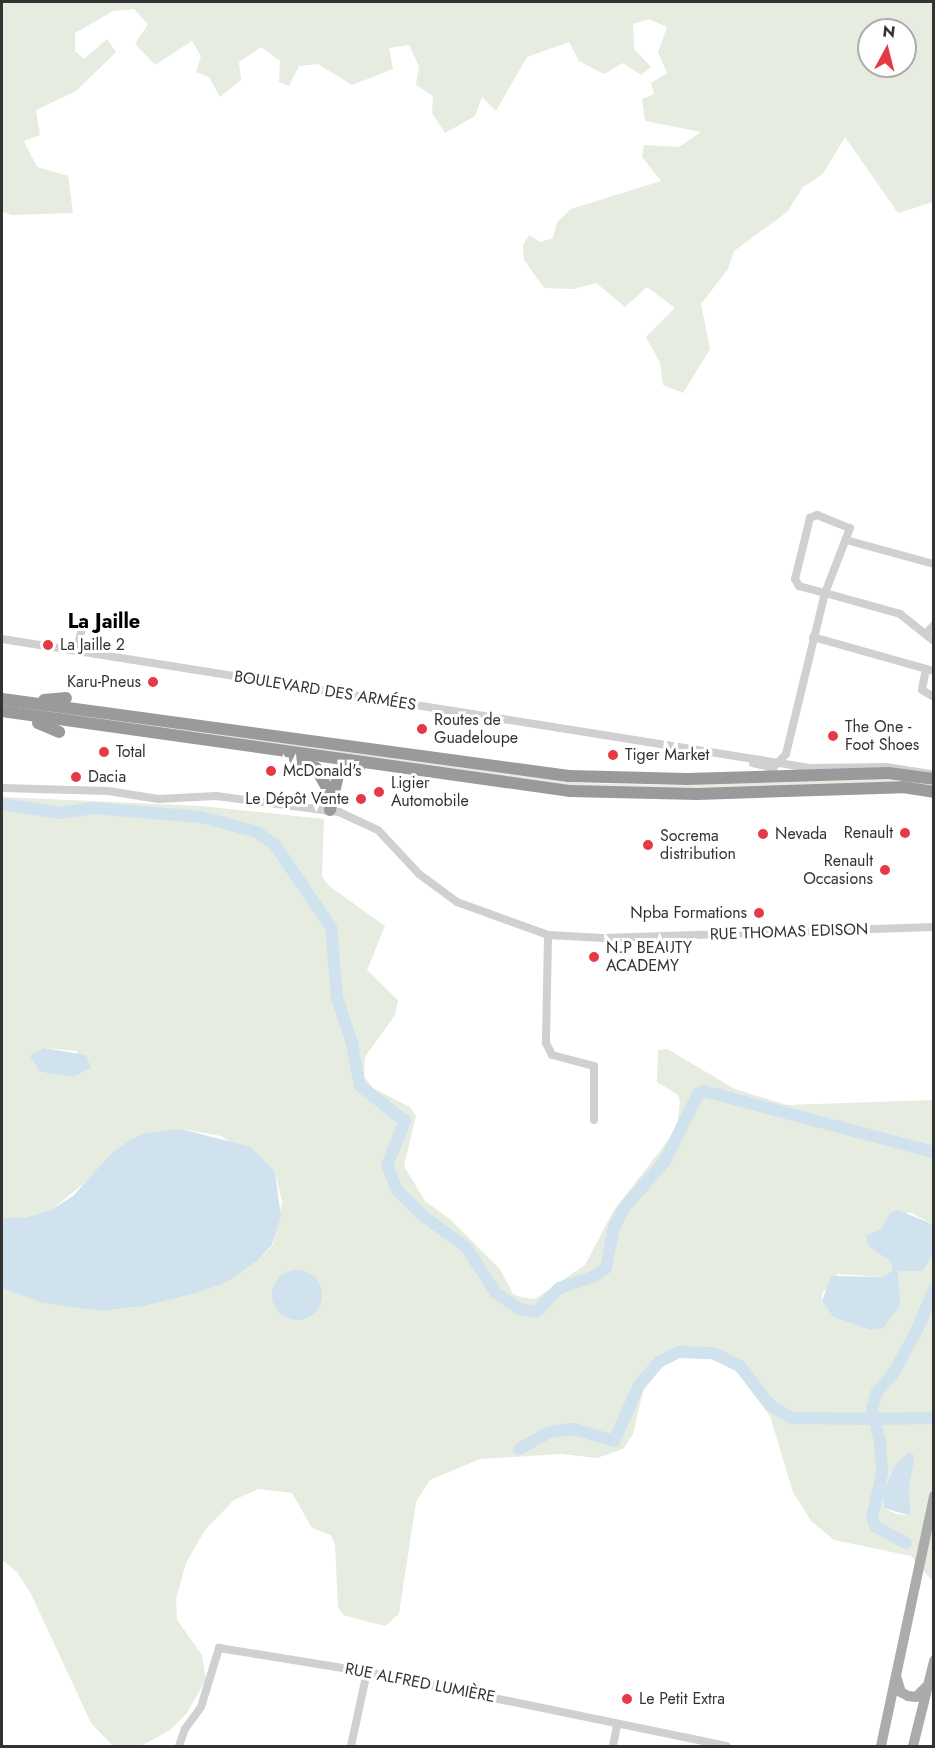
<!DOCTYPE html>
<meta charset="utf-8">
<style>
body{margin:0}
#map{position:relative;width:935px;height:1748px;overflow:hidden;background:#fff;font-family:Jost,sans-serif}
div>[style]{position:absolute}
.green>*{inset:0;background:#e6ecdf}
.water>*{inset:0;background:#cfe2ee}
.round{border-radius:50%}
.river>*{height:12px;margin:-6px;padding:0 6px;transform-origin:6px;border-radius:6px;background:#cfe2ee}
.minor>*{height:8px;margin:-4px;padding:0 4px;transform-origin:4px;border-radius:4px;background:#d0d0d0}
.major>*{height:10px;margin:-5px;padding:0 5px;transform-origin:5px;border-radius:5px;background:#ababab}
.highway>*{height:12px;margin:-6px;padding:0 6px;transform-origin:6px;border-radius:6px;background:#9a9a9a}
.dots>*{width:16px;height:16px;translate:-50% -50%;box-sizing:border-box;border:3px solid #fff;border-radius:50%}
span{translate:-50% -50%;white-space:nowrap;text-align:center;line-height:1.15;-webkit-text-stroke:6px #fff;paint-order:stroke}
.poi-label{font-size:16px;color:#333}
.left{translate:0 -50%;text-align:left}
.right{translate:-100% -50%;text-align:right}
.street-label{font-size:16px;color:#333}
.quarter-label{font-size:20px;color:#000;font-weight:700}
.frame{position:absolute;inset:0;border:3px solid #333;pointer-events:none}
.north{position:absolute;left:857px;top:18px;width:60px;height:60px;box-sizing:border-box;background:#fff;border:2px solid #adadad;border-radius:50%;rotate:7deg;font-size:16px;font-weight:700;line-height:24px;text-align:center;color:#333}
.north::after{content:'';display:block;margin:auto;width:21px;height:27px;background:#e63946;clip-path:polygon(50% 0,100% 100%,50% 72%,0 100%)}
</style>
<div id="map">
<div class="green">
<div style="clip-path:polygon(evenodd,2px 2px,933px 2px,933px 202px,898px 213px,845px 137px,823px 174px,803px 187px,787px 212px,734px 251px,728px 269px,701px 304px,710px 349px,683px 393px,663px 385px,660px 363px,646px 337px,675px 308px,647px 287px,625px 307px,596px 283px,573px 289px,544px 288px,524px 260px,523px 245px,529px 235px,540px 242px,553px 238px,557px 222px,571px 209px,661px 181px,642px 157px,644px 145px,679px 147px,701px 132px,645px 121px,642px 99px,654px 94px,651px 83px,667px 73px,658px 52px,667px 27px,649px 19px,633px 24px,634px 49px,651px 67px,641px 75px,623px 63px,604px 74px,579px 61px,569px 42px,527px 57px,496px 111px,482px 97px,475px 116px,445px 133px,432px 113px,433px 96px,416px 85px,419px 66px,409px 45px,389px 48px,393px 69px,352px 85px,318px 64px,299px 66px,289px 86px,279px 82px,280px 61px,261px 47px,239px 62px,241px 80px,220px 97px,209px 77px,196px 72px,201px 56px,192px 41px,155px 65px,135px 44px,148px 24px,134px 9px,113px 11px,75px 33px,75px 51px,84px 59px,107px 39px,116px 52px,76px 91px,36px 110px,40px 135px,24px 141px,37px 167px,68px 176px,73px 213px,11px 215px,2px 211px,2px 2px,869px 30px,905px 30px,905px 66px,869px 66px,869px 30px)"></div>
<div style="clip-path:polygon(2px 703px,579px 783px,664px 785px,882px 778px,933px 783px,933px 788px,583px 788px,2px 707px)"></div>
<div style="clip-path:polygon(evenodd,2px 797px,202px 806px,324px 819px,322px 877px,329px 886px,385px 926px,367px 970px,398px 1000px,395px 1015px,365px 1057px,364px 1077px,373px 1088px,410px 1107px,416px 1116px,404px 1166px,425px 1201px,451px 1220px,500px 1269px,513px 1294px,521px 1297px,535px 1299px,585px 1265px,614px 1210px,677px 1129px,680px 1101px,678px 1095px,657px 1082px,658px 1050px,667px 1049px,735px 1089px,787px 1105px,933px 1100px,933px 1224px,909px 1212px,883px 1228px,868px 1246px,891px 1262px,892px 1271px,883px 1277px,838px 1274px,822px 1294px,822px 1301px,833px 1317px,870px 1330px,899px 1292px,898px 1271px,923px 1271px,933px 1254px,933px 1582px,911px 1556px,834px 1540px,811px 1521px,793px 1492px,770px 1416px,736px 1371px,709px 1358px,677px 1358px,665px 1361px,643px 1391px,633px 1434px,623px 1449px,597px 1458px,561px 1454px,480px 1459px,430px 1480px,416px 1502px,399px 1614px,385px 1626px,343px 1615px,338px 1607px,335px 1545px,331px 1535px,312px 1528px,292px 1493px,258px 1489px,234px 1500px,205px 1530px,186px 1563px,176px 1599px,177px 1620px,202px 1655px,206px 1679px,187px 1713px,170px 1730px,141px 1746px,113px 1746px,91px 1723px,31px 1594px,17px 1572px,2px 1560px,2px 1288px,42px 1303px,100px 1311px,145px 1306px,193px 1294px,226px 1283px,258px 1260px,273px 1245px,282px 1202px,275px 1172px,221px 1136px,181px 1129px,87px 1181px,51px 1210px,24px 1218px,2px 1218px,2px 797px,44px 1048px,77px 1051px,72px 1077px,40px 1072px,44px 1048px,2px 797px,915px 1456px,909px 1488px,911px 1516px,896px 1514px,884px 1508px,882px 1494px,895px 1465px,915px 1456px)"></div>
</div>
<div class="water">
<div style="clip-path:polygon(44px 1048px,86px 1055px,91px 1068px,72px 1077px,40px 1072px,30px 1056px)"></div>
<div style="clip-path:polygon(181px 1129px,251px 1147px,275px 1172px,281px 1216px,272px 1245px,258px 1260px,226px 1283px,193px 1294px,145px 1306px,100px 1311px,42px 1303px,2px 1288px,2px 1218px,24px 1218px,51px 1210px,73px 1196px,111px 1154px,130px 1140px,146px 1133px)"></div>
<div style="clip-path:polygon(897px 1210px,933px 1224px,932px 1256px,923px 1271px,898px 1271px,900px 1306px,883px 1328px,870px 1330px,833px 1317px,822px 1301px,831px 1276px,883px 1277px,892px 1271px,891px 1262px,868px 1246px,866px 1235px,881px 1230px,890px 1213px)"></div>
<div class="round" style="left:272px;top:1270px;width:50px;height:50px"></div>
<div style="clip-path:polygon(909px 1452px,915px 1456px,909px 1488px,911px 1516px,884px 1508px,882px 1494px,895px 1465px)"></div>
</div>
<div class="river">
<div style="left:2px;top:804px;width:60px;rotate:8.7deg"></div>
<div style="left:61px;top:813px;width:32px;rotate:-9deg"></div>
<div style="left:93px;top:808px;width:108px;rotate:4.8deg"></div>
<div style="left:201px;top:817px;width:58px;rotate:15deg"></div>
<div style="left:257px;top:832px;width:22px;rotate:36deg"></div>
<div style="left:275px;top:845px;width:99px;rotate:55.7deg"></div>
<div style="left:331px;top:927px;width:70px;rotate:85.1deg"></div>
<div style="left:337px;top:997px;width:49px;rotate:72.3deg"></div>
<div style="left:352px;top:1044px;width:43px;rotate:79.2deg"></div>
<div style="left:360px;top:1086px;width:57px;rotate:37.9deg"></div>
<div style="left:405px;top:1121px;width:48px;rotate:112.2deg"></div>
<div style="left:387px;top:1165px;width:27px;rotate:68deg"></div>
<div style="left:397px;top:1190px;width:35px;rotate:45deg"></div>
<div style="left:422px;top:1215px;width:54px;rotate:36deg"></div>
<div style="left:466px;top:1247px;width:55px;rotate:56.9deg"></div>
<div style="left:496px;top:1293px;width:29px;rotate:34deg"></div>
<div style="left:520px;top:1309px;width:16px;rotate:11deg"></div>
<div style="left:536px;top:1312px;width:33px;rotate:-46deg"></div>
<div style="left:559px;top:1288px;width:36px;rotate:-18deg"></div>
<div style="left:593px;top:1277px;width:16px;rotate:-35deg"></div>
<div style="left:606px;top:1268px;width:42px;rotate:-79deg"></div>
<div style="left:614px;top:1227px;width:21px;rotate:-62deg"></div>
<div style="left:624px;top:1208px;width:62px;rotate:-48.9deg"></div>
<div style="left:665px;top:1161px;width:75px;rotate:-63.8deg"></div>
<div style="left:698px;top:1094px;width:7px;rotate:-27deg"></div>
<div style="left:704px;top:1091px;width:238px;rotate:14.9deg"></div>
<div style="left:934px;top:1289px;width:42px;rotate:112.3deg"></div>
<div style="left:918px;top:1328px;width:52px;rotate:118.5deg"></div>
<div style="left:893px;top:1374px;width:24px;rotate:132deg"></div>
<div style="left:877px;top:1392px;width:17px;rotate:107deg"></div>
<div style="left:872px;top:1408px;width:11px;rotate:80deg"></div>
<div style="left:874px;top:1419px;width:60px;rotate:-1deg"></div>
<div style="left:519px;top:1449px;width:35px;rotate:-29deg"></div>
<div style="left:550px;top:1432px;width:24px;rotate:-7deg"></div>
<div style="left:574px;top:1429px;width:42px;rotate:16.7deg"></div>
<div style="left:614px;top:1441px;width:61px;rotate:-65.9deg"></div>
<div style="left:639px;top:1385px;width:30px;rotate:-49deg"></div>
<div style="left:659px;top:1362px;width:22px;rotate:-27deg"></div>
<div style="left:679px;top:1352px;width:34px;rotate:2deg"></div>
<div style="left:713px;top:1353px;width:30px;rotate:26deg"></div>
<div style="left:740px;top:1366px;width:49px;rotate:52.4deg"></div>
<div style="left:770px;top:1405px;width:26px;rotate:31deg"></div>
<div style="left:792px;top:1418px;width:82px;rotate:0.7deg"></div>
<div style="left:874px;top:1419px;width:24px;rotate:75deg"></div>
<div style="left:880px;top:1442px;width:31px;rotate:86deg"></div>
<div style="left:882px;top:1473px;width:45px;rotate:102.8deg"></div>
<div style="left:872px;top:1517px;width:9px;rotate:72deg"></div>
<div style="left:875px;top:1526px;width:35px;rotate:29deg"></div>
</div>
<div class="minor">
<div style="left:817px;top:515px;width:35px;rotate:22deg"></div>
<div style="left:850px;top:528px;width:70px;rotate:111deg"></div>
<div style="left:825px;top:593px;width:27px;rotate:-165deg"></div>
<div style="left:799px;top:586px;width:8px;rotate:-120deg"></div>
<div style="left:795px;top:579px;width:63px;rotate:-76.2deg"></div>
<div style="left:810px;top:518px;width:8px;rotate:-23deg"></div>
<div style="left:846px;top:540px;width:91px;rotate:15.3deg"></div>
<div style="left:926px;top:633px;width:11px;rotate:-45deg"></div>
<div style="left:813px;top:637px;width:126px;rotate:15.7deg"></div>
<div style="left:2px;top:639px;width:818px;rotate:9.07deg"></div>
<div style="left:810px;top:768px;width:76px;rotate:-0.8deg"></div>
<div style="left:886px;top:767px;width:45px;rotate:9deg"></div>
<div style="left:77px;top:651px;width:30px;rotate:-78deg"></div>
<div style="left:926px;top:669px;width:21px;rotate:101deg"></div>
<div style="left:922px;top:690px;width:14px;rotate:30deg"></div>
<div style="left:753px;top:763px;width:21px;rotate:14deg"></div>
<div style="left:773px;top:768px;width:19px;rotate:-47deg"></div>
<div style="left:786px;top:754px;width:166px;rotate:-76.4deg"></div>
<div style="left:825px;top:593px;width:78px;rotate:15.6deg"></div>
<div style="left:900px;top:614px;width:43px;rotate:38.5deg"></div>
<div style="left:2px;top:788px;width:106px;rotate:1.6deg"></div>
<div style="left:108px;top:791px;width:51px;rotate:9.1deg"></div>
<div style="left:158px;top:799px;width:58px;rotate:-3deg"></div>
<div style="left:216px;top:796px;width:124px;rotate:7.4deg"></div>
<div style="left:339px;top:812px;width:43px;rotate:24.8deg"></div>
<div style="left:378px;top:830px;width:60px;rotate:47deg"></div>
<div style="left:419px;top:874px;width:47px;rotate:36.4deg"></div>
<div style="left:457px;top:902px;width:97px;rotate:19.9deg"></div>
<div style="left:548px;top:935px;width:55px;rotate:3.1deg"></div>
<div style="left:603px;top:938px;width:331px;rotate:-1.9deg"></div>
<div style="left:548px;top:935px;width:108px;rotate:91.1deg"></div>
<div style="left:546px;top:1043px;width:13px;rotate:63deg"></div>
<div style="left:552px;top:1055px;width:43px;rotate:14.7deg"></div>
<div style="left:594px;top:1066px;width:54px;rotate:90deg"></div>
<div style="left:179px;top:1746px;width:18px;rotate:-71deg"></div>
<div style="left:185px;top:1729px;width:27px;rotate:-54deg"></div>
<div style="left:201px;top:1707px;width:62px;rotate:-73deg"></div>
<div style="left:219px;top:1648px;width:150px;rotate:9.2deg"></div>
<div style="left:367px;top:1672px;width:367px;rotate:11.6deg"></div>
<div style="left:351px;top:1746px;width:76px;rotate:-77.8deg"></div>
<div style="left:613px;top:1746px;width:21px;rotate:-79deg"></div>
</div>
<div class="major">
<div style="left:896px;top:1676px;width:17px;rotate:73deg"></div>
<div style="left:901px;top:1692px;width:8px;rotate:30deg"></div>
<div style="left:908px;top:1696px;width:8px;rotate:7deg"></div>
<div style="left:916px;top:1697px;width:14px;rotate:-45deg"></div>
<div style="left:881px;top:1746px;width:256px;rotate:-78deg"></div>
<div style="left:913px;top:1746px;width:88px;rotate:-76.1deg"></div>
</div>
<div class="highway">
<div style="left:2px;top:699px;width:572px;rotate:7.73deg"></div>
<div style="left:569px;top:776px;width:118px;rotate:1.5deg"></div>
<div style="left:687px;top:779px;width:201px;rotate:-1.7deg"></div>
<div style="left:888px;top:773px;width:46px;rotate:7.4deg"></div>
<div style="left:44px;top:700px;width:22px;rotate:-5deg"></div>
<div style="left:2px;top:711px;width:574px;rotate:8.02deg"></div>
<div style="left:570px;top:791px;width:127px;rotate:1.4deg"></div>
<div style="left:697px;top:794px;width:206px;rotate:-1.9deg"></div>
<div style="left:903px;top:787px;width:31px;rotate:9deg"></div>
<div style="left:38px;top:723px;width:23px;rotate:23deg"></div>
<div style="left:295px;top:759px;width:23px;rotate:23deg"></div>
<div style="left:316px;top:768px;width:31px;rotate:61deg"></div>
<div style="left:330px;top:810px;width:36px;rotate:-77deg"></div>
<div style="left:338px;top:775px;width:14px;rotate:-36deg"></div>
<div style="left:349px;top:767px;width:10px"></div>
</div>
<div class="dots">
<div style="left:48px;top:645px;background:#e63946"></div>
<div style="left:153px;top:682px;background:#e63946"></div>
<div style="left:422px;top:729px;background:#e63946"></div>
<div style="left:833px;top:736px;background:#e63946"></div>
<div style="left:104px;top:752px;background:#e63946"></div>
<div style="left:613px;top:755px;background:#e63946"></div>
<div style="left:271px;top:771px;background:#e63946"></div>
<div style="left:76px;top:777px;background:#e63946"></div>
<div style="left:379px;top:792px;background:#e63946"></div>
<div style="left:361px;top:799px;background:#e63946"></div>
<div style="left:905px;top:833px;background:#e63946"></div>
<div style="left:763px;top:834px;background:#e63946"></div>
<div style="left:648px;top:845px;background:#e63946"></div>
<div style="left:885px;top:870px;background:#e63946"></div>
<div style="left:759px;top:913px;background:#e63946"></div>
<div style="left:594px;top:957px;background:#e63946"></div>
<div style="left:627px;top:1699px;background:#e63946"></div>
</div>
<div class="poi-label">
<span class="left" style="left:60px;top:645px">La Jaille 2</span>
<span class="right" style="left:141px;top:682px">Karu-Pneus</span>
<span class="left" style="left:434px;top:729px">Routes de<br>Guadeloupe</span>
<span class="left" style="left:845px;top:736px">The One -<br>Foot Shoes</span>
<span class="left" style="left:116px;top:752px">Total</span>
<span class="left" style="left:625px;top:755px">Tiger Market</span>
<span class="left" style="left:283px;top:771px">McDonald's</span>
<span class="left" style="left:88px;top:777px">Dacia</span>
<span class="left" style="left:391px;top:792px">Ligier<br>Automobile</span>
<span class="right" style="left:349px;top:799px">Le Dépôt Vente</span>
<span class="right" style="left:893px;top:833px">Renault</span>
<span class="left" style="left:775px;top:834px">Nevada</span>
<span class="left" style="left:660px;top:845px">Socrema<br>distribution</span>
<span class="right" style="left:873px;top:870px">Renault<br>Occasions</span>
<span class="right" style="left:747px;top:913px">Npba Formations</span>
<span class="left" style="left:606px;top:957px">N.P BEAUTY<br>ACADEMY</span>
<span class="left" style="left:639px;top:1699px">Le Petit Extra</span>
</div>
<div class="street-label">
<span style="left:325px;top:691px;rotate:9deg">BOULEVARD DES ARMÉES</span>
<span style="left:789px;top:932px;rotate:-2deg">RUE THOMAS EDISON</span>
<span style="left:420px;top:1683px;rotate:11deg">RUE ALFRED LUMIÈRE</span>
</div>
<div class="quarter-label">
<span style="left:104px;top:621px">La Jaille</span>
</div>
<div class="frame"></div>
<div class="north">N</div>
</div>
